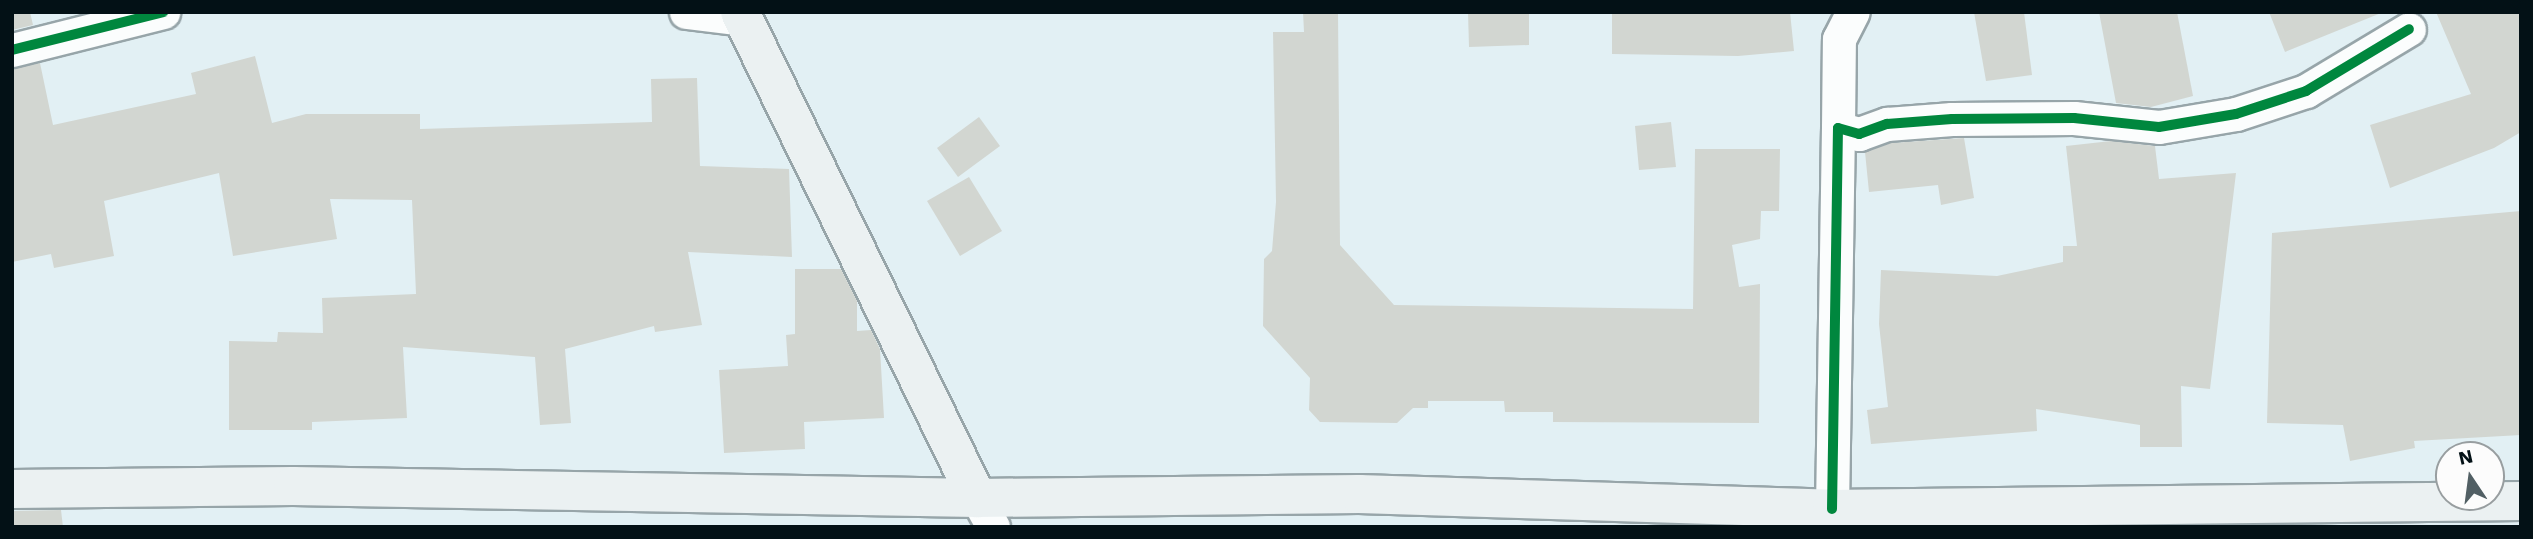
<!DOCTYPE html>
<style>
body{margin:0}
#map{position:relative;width:2533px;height:539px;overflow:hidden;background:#e2f0f4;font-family:"Work Sans",sans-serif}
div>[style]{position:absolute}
.building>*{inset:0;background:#d2d6d1}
.roads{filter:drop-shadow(2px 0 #97a5a9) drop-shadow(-2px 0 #97a5a9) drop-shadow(0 2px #97a5a9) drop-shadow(0 -2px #97a5a9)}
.minor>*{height:33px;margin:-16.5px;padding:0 16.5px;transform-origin:16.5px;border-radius:16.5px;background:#fbfdfd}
.secondary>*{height:38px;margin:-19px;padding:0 19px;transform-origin:19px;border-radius:19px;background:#ebf1f2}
.cycleway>*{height:10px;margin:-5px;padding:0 5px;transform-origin:5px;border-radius:5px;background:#00873e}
span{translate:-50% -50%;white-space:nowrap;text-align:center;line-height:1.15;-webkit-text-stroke:5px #fcfcfc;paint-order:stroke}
.frame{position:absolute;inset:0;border:14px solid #031116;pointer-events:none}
.north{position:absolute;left:2435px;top:441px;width:70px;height:70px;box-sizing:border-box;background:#fcfcfc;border:2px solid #989ea0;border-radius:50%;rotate:347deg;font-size:19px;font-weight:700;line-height:28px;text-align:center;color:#031116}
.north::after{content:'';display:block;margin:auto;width:24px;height:32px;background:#515f64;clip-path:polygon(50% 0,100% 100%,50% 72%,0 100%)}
</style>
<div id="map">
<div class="building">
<div style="clip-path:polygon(12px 12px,30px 12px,33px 25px,12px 30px)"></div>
<div style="clip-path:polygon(1303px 12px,1338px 12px,1340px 245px,1394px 305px,1693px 309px,1695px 149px,1780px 149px,1779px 211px,1761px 211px,1760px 239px,1732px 245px,1739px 287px,1760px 284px,1759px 423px,1553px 422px,1553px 412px,1505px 412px,1504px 401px,1428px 401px,1428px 408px,1413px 408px,1397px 423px,1320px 422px,1309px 410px,1310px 378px,1263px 326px,1264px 259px,1272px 251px,1276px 202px,1273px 32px,1304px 32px)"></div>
<div style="clip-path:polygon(1468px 12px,1529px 12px,1529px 45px,1469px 47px)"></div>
<div style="clip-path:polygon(1612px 12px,1790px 12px,1794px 51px,1738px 56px,1612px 54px)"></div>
<div style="clip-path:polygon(1974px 12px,2024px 12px,2032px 75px,1986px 81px)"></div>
<div style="clip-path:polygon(2099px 12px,2177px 12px,2193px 96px,2151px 107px,2116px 103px)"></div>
<div style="clip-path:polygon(2269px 12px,2380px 12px,2381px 13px,2285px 52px)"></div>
<div style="clip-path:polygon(2436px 12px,2521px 12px,2521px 132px,2494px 148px,2390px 188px,2370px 125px,2471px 94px)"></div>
<div style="clip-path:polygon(255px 56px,272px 123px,306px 114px,420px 114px,420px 129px,652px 122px,651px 79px,697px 78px,700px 166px,789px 169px,792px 257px,688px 252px,702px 325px,655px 332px,654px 326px,565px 349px,571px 423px,540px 425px,535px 357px,403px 347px,407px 418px,312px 422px,312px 430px,229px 430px,229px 341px,277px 342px,278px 332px,323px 333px,322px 298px,416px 294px,412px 200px,330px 199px,337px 239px,233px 256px,219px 173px,104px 201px,114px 256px,54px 268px,51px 254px,12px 262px,12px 69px,40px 63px,53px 125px,196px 94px,191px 73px)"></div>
<div style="clip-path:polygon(979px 117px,1000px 146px,958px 177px,937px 148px)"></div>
<div style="clip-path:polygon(1671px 122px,1676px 167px,1639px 170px,1635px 126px)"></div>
<div style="clip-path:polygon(1964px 138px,1974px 198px,1941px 205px,1938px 185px,1869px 192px,1865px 152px,1891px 143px)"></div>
<div style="clip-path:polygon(2111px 141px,2155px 146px,2159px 179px,2236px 173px,2210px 389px,2181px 386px,2182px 447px,2140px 447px,2140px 425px,2036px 409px,2037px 431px,1871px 444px,1867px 410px,1888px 407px,1879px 324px,1881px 270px,1997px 276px,2063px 262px,2063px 246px,2077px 246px,2066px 146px)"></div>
<div style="clip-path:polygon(969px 177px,1002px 231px,960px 256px,927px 201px)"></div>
<div style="clip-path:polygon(2521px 211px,2521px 435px,2414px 441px,2415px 448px,2350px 461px,2343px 425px,2267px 423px,2272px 233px)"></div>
<div style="clip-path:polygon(795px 269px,841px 269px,857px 301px,857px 331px,871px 330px,880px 349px,884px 418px,804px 422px,805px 449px,724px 453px,719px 370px,788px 366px,786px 335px,795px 334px)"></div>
<div style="clip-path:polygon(61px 510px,63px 527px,12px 527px,12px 511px)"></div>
</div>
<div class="roads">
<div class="minor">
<div style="left:686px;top:12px;width:57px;rotate:7deg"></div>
<div style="left:12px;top:50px;width:156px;rotate:-14.1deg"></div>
<div style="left:1838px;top:128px;width:89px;rotate:-89.4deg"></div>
<div style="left:1839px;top:39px;width:30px;rotate:-63deg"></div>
<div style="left:977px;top:498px;width:33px;rotate:61deg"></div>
<div style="left:1832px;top:509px;width:381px;rotate:-89.1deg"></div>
<div style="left:1838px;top:128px;width:22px;rotate:16deg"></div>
<div style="left:1859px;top:134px;width:30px;rotate:-20deg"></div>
<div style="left:1887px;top:124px;width:65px;rotate:-4.4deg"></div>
<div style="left:1952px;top:119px;width:122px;rotate:-0.5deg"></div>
<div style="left:2074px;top:118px;width:85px;rotate:6deg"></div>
<div style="left:2159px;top:127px;width:78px;rotate:-9.6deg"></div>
<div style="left:2236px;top:114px;width:74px;rotate:-18.2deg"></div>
<div style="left:2306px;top:91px;width:120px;rotate:-31deg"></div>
</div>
<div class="secondary">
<div style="left:740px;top:12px;width:541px;rotate:64deg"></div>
<div style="left:12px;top:489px;width:281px;rotate:-0.6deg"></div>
<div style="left:293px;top:486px;width:684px;rotate:1.01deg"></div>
<div style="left:977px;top:498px;width:382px;rotate:-0.6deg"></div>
<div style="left:1359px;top:494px;width:473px;rotate:1.8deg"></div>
<div style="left:1832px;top:509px;width:689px;rotate:-0.67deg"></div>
</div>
</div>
<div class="cycleway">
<div style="left:12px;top:50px;width:156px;rotate:-14.1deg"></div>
<div style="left:1832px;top:509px;width:381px;rotate:-89.1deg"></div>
<div style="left:1838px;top:128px;width:22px;rotate:16deg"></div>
<div style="left:1859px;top:134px;width:30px;rotate:-20deg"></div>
<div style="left:1887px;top:124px;width:65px;rotate:-4.4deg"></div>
<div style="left:1952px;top:119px;width:122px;rotate:-0.5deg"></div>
<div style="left:2074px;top:118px;width:85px;rotate:6deg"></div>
<div style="left:2159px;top:127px;width:78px;rotate:-9.6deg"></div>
<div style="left:2236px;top:114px;width:74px;rotate:-18.2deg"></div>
<div style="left:2306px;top:91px;width:120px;rotate:-31deg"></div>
</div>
<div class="frame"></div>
<div class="north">N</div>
</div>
